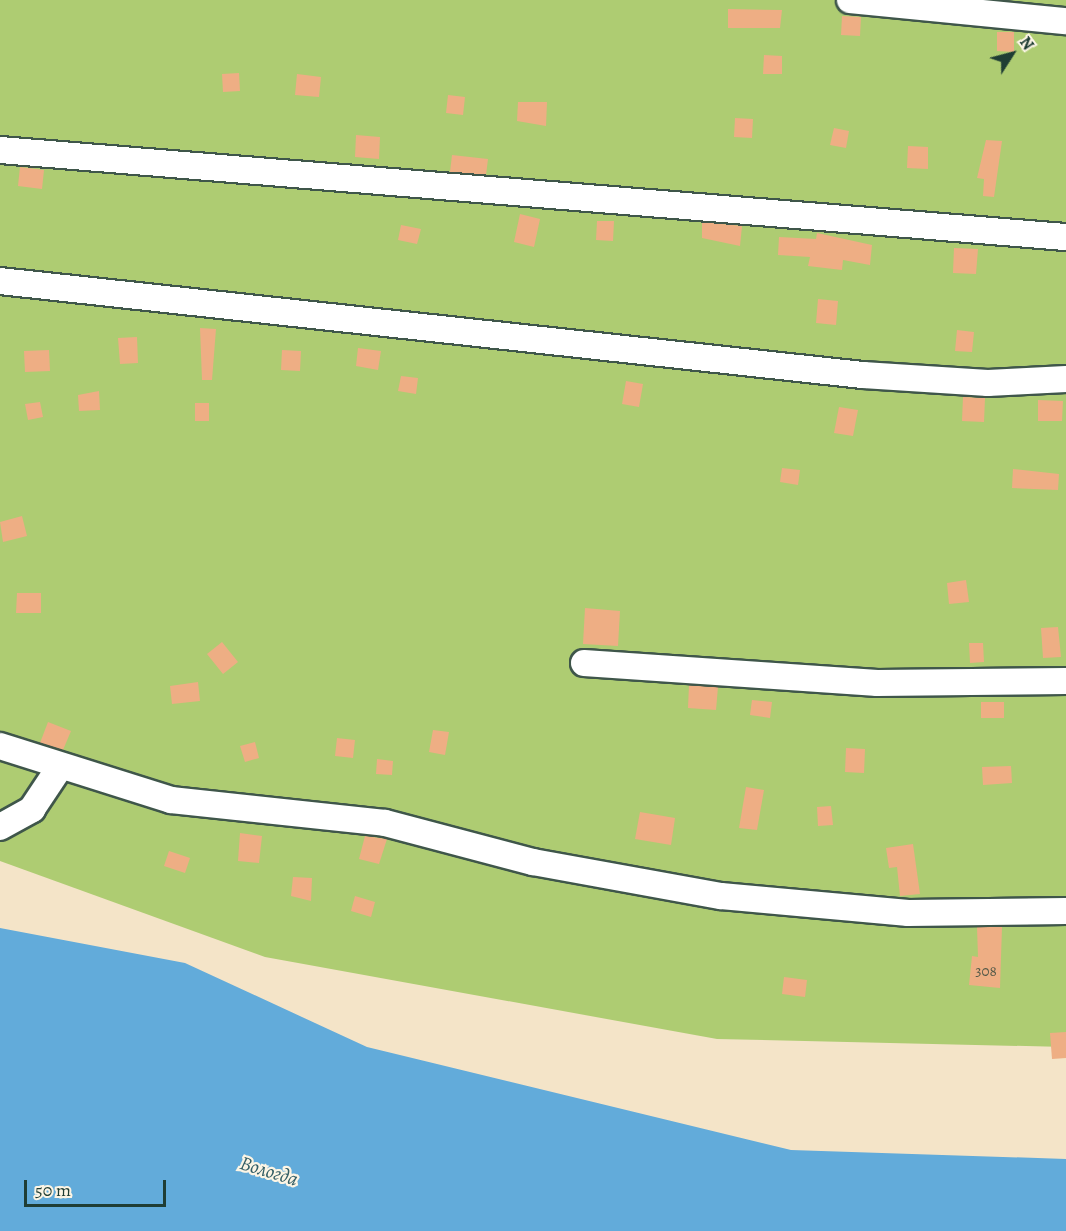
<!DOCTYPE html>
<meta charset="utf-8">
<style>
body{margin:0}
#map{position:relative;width:1066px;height:1231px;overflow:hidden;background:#f4e4c8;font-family:Alegreya,serif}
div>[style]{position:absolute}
.green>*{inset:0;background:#aecc72}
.water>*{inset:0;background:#62abda}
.building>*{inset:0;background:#eeae84}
.roads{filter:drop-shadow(2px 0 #3f564a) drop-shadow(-2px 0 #3f564a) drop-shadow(0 2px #3f564a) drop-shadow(0 -2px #3f564a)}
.minor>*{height:26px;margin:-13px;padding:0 13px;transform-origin:13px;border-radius:13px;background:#fff}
span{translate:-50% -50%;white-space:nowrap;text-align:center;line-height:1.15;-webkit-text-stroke:4.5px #fcf5e5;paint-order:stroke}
.number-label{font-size:15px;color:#535948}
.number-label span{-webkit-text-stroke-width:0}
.water-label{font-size:20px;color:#335e66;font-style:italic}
.north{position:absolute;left:982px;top:24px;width:60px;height:60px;-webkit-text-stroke:4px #fcf5e5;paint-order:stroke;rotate:54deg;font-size:16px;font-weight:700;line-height:24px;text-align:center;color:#1f3d34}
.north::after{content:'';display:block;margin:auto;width:21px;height:27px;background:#1f3d34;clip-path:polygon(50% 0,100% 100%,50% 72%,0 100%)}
.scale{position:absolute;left:24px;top:1180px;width:142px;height:27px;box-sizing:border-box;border:3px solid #1f3d34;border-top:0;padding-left:8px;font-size:18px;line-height:21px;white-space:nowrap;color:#1f3d34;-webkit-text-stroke:4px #fcf5e5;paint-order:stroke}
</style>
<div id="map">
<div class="green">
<div style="clip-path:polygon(0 0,1066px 0,1066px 1047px,717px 1039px,265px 957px,0 861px)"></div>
</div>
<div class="water">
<div style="clip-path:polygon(0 928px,185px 963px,367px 1047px,791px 1150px,1066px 1159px,1066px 1231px,0 1231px)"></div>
</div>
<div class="building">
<div style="clip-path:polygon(728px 9px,782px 10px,780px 28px,728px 28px)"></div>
<div style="clip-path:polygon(842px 16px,861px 17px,860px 36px,841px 35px)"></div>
<div style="clip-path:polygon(997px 32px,1014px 32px,1014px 52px,997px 51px)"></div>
<div style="clip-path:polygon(764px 55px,782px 56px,782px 74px,763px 74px)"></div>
<div style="clip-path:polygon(239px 73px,240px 91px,223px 92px,222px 74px)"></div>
<div style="clip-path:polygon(297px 74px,321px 77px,319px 97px,295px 95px)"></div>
<div style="clip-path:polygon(448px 95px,465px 97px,463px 115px,446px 113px)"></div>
<div style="clip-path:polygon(518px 102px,547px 102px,546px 126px,517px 121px)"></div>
<div style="clip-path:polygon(735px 118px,753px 119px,752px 138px,734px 137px)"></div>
<div style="clip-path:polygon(834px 128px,849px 131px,846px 148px,830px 145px)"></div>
<div style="clip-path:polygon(356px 135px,380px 137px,379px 159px,355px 157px)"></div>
<div style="clip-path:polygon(986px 140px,1002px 141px,994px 197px,983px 196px,984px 179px,977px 178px)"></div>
<div style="clip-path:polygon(908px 146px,928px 147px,928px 169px,907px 168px)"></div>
<div style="clip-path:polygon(452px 155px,488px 159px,486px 175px,450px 172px)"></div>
<div style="clip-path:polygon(20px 167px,44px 170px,42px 189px,18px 186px)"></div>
<div style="clip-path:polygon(520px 214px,540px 219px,534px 247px,514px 242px)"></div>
<div style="clip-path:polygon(597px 221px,614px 221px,613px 241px,596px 240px)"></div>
<div style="clip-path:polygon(702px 222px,742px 226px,740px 246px,702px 238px)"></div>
<div style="clip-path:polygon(401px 225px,421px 229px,417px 244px,398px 240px)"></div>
<div style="clip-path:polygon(817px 233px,872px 245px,870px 265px,843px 260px,842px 270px,808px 266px,810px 257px,778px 255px,779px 237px,816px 239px)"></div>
<div style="clip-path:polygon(954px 248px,978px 249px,976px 274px,953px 273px)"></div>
<div style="clip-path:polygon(818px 299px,838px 301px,836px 325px,816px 323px)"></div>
<div style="clip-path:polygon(200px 328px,216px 329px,212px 380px,202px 380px)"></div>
<div style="clip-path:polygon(957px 330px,974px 332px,972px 352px,955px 351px)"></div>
<div style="clip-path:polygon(137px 337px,138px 363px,120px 364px,118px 338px)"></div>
<div style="clip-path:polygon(358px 348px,381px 351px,378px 370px,356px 366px)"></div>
<div style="clip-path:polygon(49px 350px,50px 371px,25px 372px,24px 351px)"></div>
<div style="clip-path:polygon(282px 350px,301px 351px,300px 371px,281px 370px)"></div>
<div style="clip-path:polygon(401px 376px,418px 378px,416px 394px,398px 391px)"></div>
<div style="clip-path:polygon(626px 381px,643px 384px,639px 407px,622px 404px)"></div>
<div style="clip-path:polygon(99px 391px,100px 410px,79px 411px,78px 395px)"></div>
<div style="clip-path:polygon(963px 397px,985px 398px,984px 422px,962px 421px)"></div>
<div style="clip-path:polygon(1038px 400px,1063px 401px,1062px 421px,1038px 421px)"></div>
<div style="clip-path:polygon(40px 402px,43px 417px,28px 420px,25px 404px)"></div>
<div style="clip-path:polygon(195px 403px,209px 403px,209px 421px,195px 421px)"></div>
<div style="clip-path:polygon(839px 407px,858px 410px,853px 436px,834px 433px)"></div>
<div style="clip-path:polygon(782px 468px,800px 470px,798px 485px,780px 482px)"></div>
<div style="clip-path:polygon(1013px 469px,1059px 474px,1058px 490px,1012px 488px)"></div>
<div style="clip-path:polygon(22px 516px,27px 536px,3px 542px,0 522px)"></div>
<div style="clip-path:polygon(966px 580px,969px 602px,949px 604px,947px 583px)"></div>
<div style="clip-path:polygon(17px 593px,41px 593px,41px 613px,16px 613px)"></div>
<div style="clip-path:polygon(585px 608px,620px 611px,618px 646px,583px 644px)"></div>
<div style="clip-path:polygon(1058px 627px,1061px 657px,1043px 658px,1041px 628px)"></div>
<div style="clip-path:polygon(222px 642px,238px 662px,223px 674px,207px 654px)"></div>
<div style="clip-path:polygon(969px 643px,983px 643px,984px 662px,970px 663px)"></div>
<div style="clip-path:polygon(198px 682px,200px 701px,172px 704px,170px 686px)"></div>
<div style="clip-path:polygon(689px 685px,718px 687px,716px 710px,688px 708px)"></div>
<div style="clip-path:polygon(752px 700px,772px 702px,770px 718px,750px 715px)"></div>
<div style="clip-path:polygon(981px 702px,1004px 702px,1004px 718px,981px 718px)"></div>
<div style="clip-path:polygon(48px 722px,71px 731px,63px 750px,40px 743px)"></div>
<div style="clip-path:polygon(433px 730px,449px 732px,445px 755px,429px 752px)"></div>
<div style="clip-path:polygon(337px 738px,355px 740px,353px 758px,335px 756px)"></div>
<div style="clip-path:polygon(255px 742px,259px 758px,245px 762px,240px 746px)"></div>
<div style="clip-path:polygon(846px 748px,865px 749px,864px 773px,845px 772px)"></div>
<div style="clip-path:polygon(377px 759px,393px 761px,392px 775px,376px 774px)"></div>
<div style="clip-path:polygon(1011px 766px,1012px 783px,983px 785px,982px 767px)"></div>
<div style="clip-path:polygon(746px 787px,764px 790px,757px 830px,739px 828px)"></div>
<div style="clip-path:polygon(831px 806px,833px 825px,818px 826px,817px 807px)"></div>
<div style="clip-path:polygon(640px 812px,675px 818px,671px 845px,635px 839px)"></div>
<div style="clip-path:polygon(240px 833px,262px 836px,259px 863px,238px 861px)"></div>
<div style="clip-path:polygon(365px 836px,387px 839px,379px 864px,359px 859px)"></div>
<div style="clip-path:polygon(913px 844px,920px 894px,900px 896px,897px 867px,889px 868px,886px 848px)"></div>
<div style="clip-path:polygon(169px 851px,190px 858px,185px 873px,164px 866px)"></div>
<div style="clip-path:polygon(293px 877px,312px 878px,311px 901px,291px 896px)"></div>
<div style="clip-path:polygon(355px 896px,375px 902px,371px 917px,351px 911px)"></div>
<div style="clip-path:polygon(977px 927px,1002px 927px,1000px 988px,969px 985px,972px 956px,978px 957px)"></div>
<div style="clip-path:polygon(784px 977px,807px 980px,805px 997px,782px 994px)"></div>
<div style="clip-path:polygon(1066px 1032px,1066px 1058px,1052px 1059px,1050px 1033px)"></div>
</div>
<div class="roads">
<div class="minor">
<div style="left:850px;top:0;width:217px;rotate:5.6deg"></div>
<div style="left:0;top:150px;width:1070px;rotate:4.67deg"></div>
<div style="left:0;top:281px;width:868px;rotate:6.22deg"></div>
<div style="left:863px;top:375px;width:125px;rotate:3.7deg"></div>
<div style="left:988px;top:383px;width:78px;rotate:-2.9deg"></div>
<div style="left:584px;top:663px;width:294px;rotate:3.9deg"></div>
<div style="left:877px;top:683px;width:189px;rotate:-0.6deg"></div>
<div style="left:0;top:746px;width:179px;rotate:17.5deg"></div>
<div style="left:171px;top:800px;width:215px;rotate:6.1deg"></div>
<div style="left:385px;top:823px;width:153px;rotate:14.8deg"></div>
<div style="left:533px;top:862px;width:191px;rotate:10.3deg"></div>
<div style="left:721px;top:896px;width:188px;rotate:5.2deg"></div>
<div style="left:908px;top:913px;width:158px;rotate:-0.7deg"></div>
<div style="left:0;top:827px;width:37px;rotate:-29deg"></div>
<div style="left:32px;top:809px;width:50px;rotate:-56.3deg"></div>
</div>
</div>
<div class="number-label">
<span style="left:986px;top:972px">308</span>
</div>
<div class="water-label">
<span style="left:269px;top:1171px;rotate:17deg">Вологда</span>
</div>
<div class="north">N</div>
<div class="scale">50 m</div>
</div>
